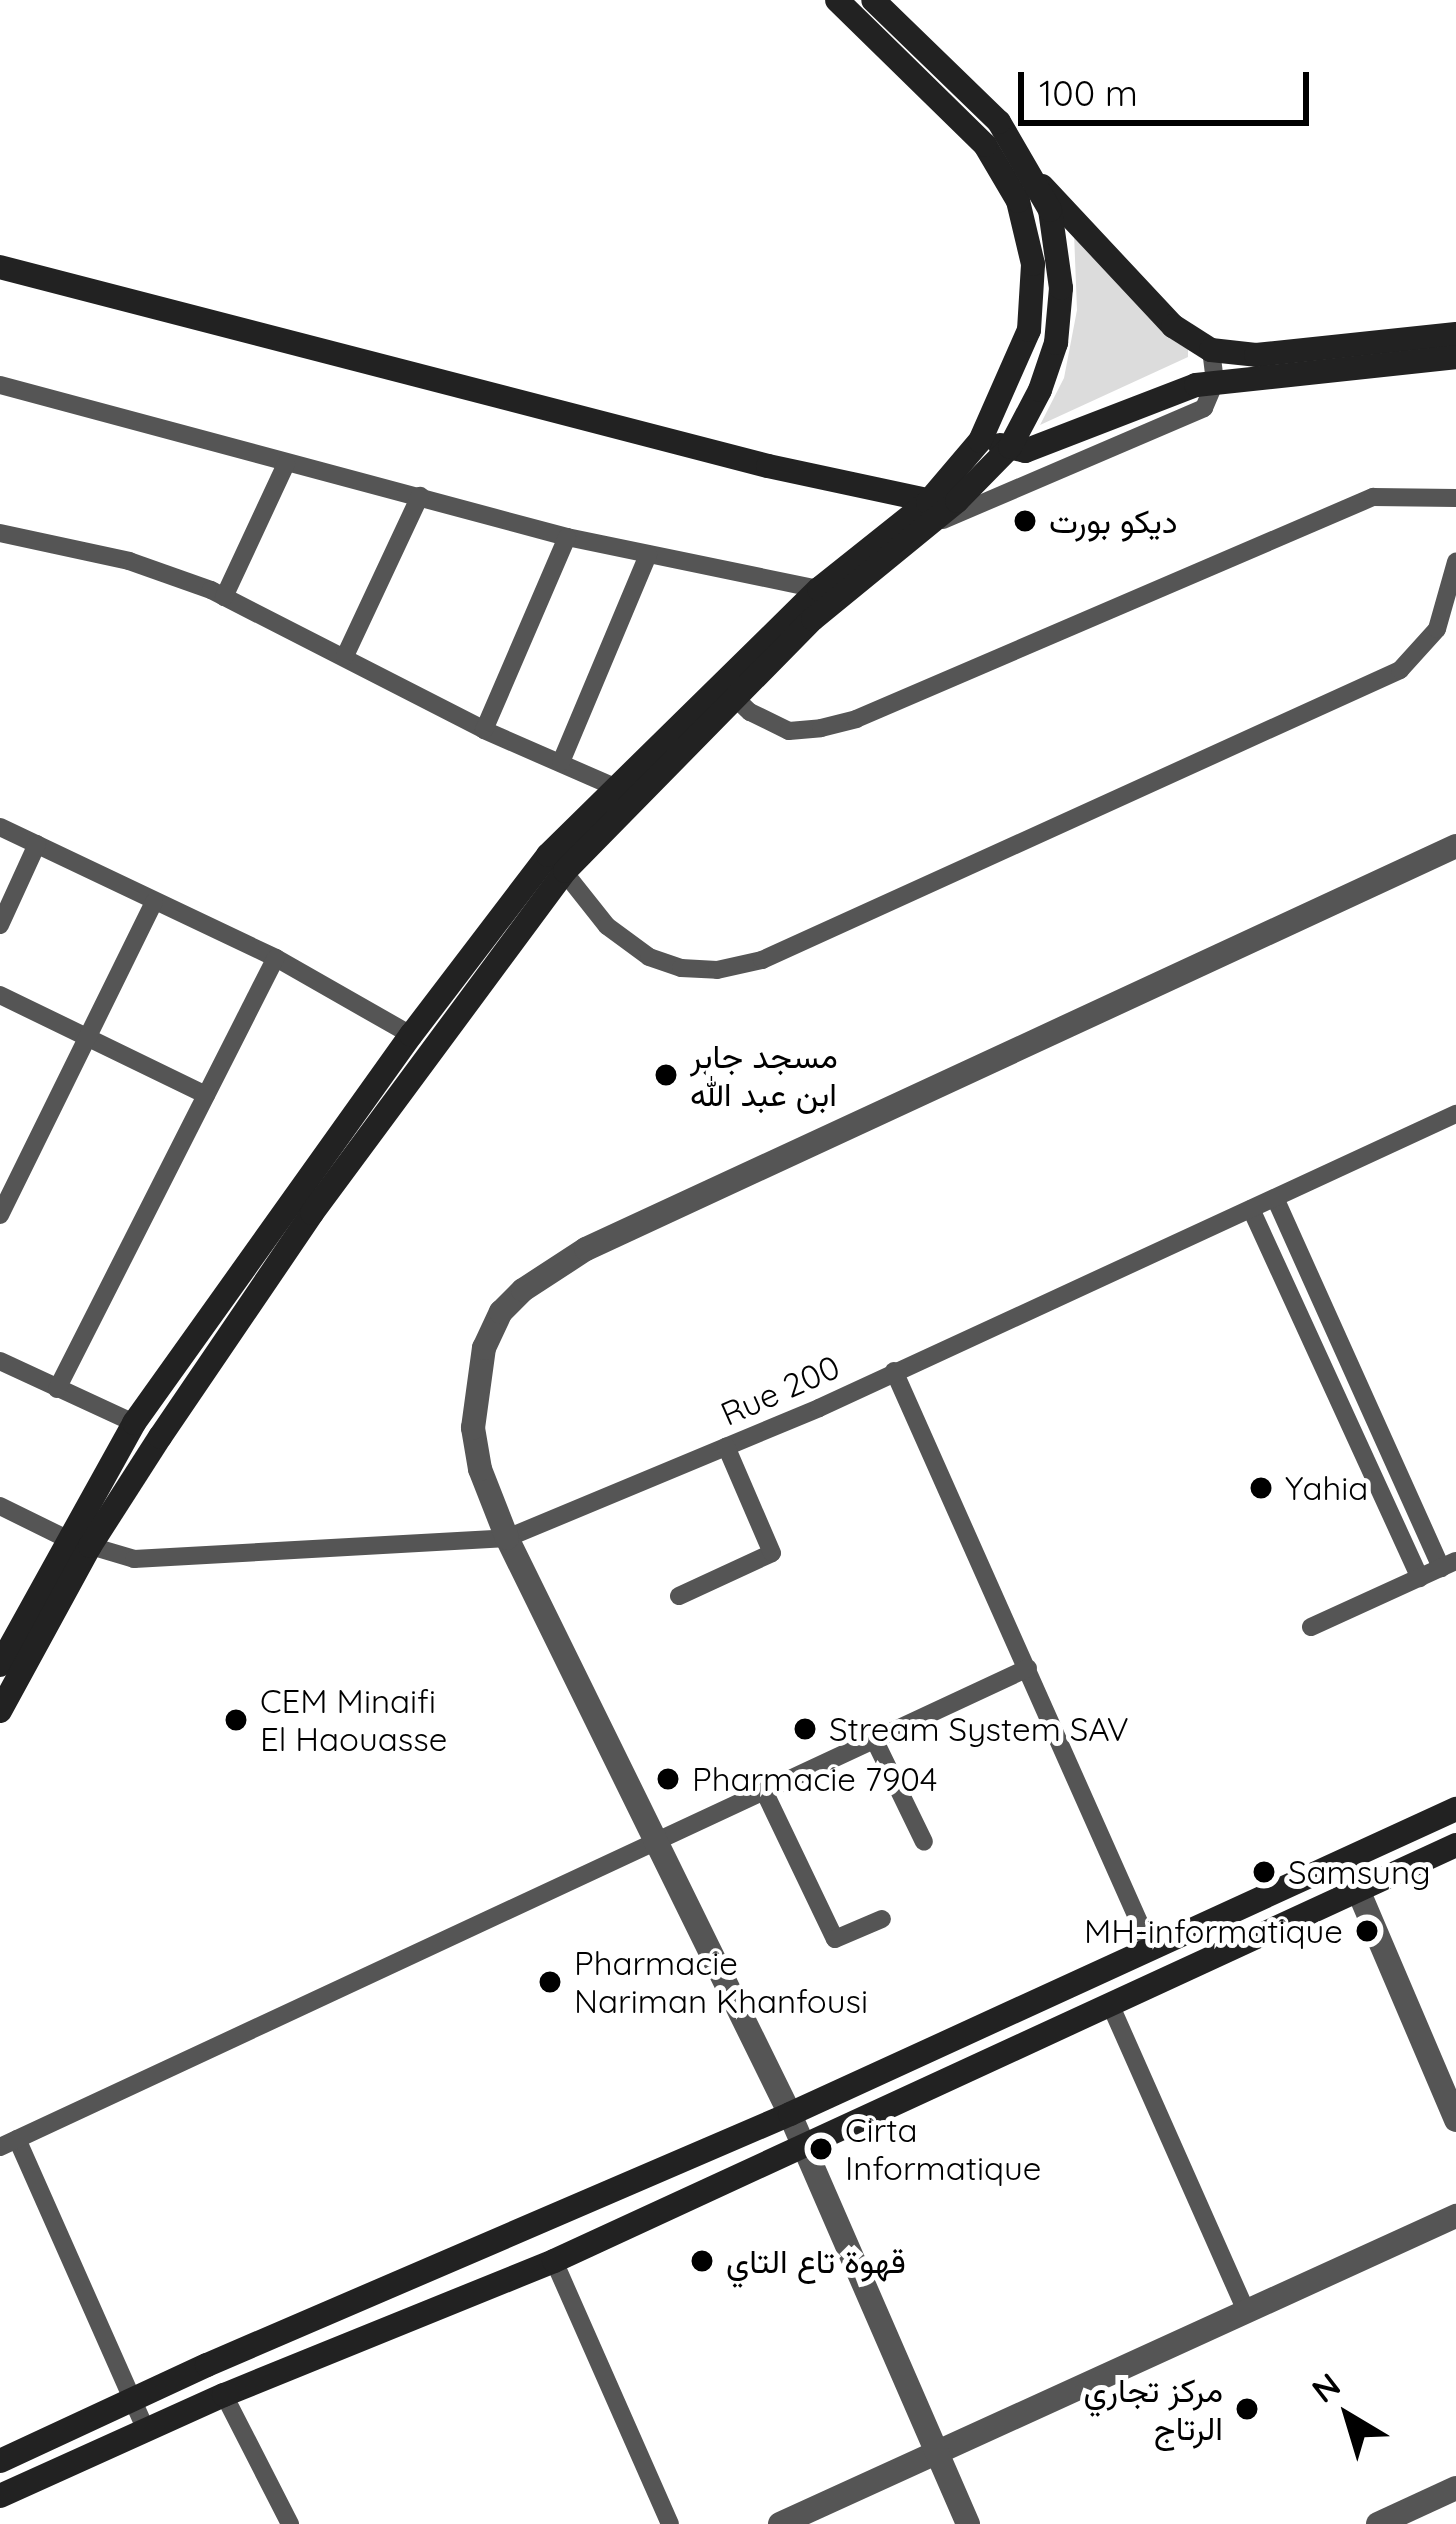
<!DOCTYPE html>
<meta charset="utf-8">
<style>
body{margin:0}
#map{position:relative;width:1456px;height:2524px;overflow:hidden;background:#fff;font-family:Quicksand,Vazirmatn,sans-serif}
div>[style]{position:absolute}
.green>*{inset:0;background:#dcdcdc}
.minor>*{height:18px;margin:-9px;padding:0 9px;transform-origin:9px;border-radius:9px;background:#555}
.tertiary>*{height:24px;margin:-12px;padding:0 12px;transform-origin:12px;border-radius:12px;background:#555}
.secondary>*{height:24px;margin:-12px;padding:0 12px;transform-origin:12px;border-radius:12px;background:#222}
.dots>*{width:33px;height:33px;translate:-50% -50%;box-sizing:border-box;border:6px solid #fff;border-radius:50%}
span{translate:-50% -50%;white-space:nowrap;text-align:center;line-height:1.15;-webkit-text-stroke:10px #fff;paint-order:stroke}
.poi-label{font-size:33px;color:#000}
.left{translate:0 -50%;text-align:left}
.right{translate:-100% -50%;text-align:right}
.street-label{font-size:33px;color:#000}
.north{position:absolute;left:1288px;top:2356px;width:120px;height:120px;-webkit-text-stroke:9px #fff;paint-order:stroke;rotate:322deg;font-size:33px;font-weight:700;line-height:48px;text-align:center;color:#000}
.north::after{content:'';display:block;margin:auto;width:42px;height:54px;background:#000;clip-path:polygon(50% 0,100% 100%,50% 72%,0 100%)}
.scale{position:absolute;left:1018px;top:72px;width:291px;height:54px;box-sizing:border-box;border:6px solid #000;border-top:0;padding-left:15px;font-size:36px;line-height:42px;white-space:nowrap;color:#000;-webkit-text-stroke:9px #fff;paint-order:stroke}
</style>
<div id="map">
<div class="green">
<div style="clip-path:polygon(1074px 233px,1188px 349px,1188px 357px,1040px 425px,1064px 378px,1077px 310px)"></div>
</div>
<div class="minor">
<div style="left:0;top:385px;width:587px;rotate:15.01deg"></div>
<div style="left:567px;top:537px;width:257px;rotate:11.7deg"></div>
<div style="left:943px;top:520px;width:284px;rotate:-23.2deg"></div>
<div style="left:1204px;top:408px;width:28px;rotate:-67deg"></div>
<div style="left:1215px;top:382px;width:32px;rotate:-97deg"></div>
<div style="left:0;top:533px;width:132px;rotate:12.2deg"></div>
<div style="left:129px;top:561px;width:87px;rotate:19.5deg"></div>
<div style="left:211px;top:590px;width:307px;rotate:27.1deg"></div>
<div style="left:484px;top:730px;width:145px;rotate:23.6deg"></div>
<div style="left:224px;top:597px;width:147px;rotate:-65deg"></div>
<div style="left:345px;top:656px;width:177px;rotate:-64.9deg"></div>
<div style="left:729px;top:692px;width:29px;rotate:44deg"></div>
<div style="left:750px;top:712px;width:43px;rotate:26deg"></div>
<div style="left:789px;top:731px;width:32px;rotate:-5deg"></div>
<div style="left:821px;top:728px;width:36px;rotate:-14deg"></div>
<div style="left:856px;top:719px;width:563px;rotate:-23.24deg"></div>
<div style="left:1373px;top:497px;width:83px;rotate:0.7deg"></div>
<div style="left:484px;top:730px;width:210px;rotate:-66.7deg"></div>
<div style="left:561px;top:762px;width:225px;rotate:-67.2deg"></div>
<div style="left:0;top:827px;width:306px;rotate:25.4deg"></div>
<div style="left:276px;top:958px;width:155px;rotate:29.7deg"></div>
<div style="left:557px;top:863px;width:80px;rotate:51.6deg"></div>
<div style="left:607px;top:926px;width:52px;rotate:36.4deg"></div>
<div style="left:649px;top:957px;width:34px;rotate:19deg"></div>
<div style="left:681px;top:968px;width:36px;rotate:3deg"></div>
<div style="left:717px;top:970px;width:46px;rotate:-12.5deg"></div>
<div style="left:762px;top:960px;width:701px;rotate:-24.44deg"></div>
<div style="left:1400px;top:670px;width:55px;rotate:-47.9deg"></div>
<div style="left:1437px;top:629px;width:70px;rotate:-74.2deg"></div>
<div style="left:0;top:925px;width:89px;rotate:-65.4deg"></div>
<div style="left:0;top:995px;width:229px;rotate:25.9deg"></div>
<div style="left:1275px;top:1198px;width:406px;rotate:65.8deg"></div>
<div style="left:1251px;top:1209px;width:406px;rotate:65.4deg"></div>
<div style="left:0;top:1215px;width:349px;rotate:-63.8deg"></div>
<div style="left:0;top:1361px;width:148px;rotate:24.8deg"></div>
<div style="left:894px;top:1371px;width:633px;rotate:66.03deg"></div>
<div style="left:57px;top:1389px;width:483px;rotate:-63.1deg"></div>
<div style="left:0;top:1506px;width:75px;rotate:26.2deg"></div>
<div style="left:67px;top:1539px;width:70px;rotate:16.6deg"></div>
<div style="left:134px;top:1559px;width:374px;rotate:-3.2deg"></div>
<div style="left:507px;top:1538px;width:338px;rotate:-22.6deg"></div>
<div style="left:819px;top:1408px;width:702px;rotate:-24.78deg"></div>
<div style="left:679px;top:1596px;width:102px;rotate:-24.8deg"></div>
<div style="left:772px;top:1553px;width:116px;rotate:-113.3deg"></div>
<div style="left:1311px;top:1627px;width:159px;rotate:-24.5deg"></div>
<div style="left:874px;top:1739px;width:114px;rotate:64.1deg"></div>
<div style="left:764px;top:1791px;width:164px;rotate:64.4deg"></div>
<div style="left:835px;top:1939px;width:51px;rotate:-23.1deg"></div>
<div style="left:1110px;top:2004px;width:336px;rotate:66.1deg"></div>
<div style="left:17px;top:2139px;width:318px;rotate:66.1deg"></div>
<div style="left:0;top:2147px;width:1134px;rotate:-24.98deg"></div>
<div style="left:554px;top:2261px;width:287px;rotate:66.2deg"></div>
<div style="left:224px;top:2395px;width:145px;rotate:62.9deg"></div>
</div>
<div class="tertiary">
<div style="left:1358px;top:1890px;width:250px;rotate:66.9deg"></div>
<div style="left:780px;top:2524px;width:743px;rotate:-24.5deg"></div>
<div style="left:968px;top:2524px;width:447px;rotate:-113.5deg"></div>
<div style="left:790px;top:2114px;width:642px;rotate:-116.17deg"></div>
<div style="left:507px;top:1538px;width:74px;rotate:-111.4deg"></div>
<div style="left:480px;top:1469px;width:42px;rotate:-99.7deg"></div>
<div style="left:473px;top:1428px;width:81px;rotate:-82.2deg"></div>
<div style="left:484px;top:1348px;width:40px;rotate:-65deg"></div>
<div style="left:501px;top:1312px;width:31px;rotate:-45deg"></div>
<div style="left:523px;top:1290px;width:75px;rotate:-33.1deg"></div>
<div style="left:586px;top:1249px;width:959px;rotate:-24.85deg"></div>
<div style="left:1378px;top:2524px;width:86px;rotate:-24.8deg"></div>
</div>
<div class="secondary">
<div style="left:1042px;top:186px;width:192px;rotate:46.9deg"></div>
<div style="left:1173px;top:326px;width:45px;rotate:32.3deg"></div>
<div style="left:1211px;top:350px;width:45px;rotate:6.3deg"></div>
<div style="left:1256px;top:355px;width:201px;rotate:-6deg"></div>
<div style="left:0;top:267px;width:793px;rotate:14.53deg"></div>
<div style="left:768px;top:466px;width:172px;rotate:12.1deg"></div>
<div style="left:1000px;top:445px;width:26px;rotate:13deg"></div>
<div style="left:1025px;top:451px;width:183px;rotate:-21.1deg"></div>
<div style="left:1196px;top:385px;width:262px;rotate:-6.1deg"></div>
<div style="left:0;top:1665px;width:277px;rotate:-61deg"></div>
<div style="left:134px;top:1423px;width:477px;rotate:-54.5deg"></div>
<div style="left:411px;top:1035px;width:226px;rotate:-52.7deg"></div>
<div style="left:548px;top:855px;width:380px;rotate:-44.5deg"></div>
<div style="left:819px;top:589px;width:139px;rotate:-38.6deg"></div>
<div style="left:928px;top:502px;width:80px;rotate:-49.6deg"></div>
<div style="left:980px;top:441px;width:121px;rotate:-66.2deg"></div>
<div style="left:1029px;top:330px;width:66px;rotate:-86.5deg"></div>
<div style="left:1033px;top:264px;width:65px;rotate:-103.4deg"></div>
<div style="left:1018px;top:201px;width:65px;rotate:-120.5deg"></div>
<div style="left:985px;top:145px;width:207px;rotate:-135.6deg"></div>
<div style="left:0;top:1711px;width:188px;rotate:-61.4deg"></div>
<div style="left:90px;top:1546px;width:130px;rotate:-57.3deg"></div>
<div style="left:160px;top:1437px;width:271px;rotate:-55.8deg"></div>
<div style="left:312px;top:1213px;width:425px;rotate:-53.5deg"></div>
<div style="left:565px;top:871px;width:354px;rotate:-45.5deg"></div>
<div style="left:813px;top:619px;width:186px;rotate:-39.3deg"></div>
<div style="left:957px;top:501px;width:76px;rotate:-45.5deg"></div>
<div style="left:1010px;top:447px;width:64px;rotate:-62.2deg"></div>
<div style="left:1040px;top:390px;width:50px;rotate:-71.2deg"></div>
<div style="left:1056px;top:343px;width:55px;rotate:-84.8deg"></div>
<div style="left:1061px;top:288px;width:79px;rotate:-98deg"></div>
<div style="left:1050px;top:210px;width:102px;rotate:-120.1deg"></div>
<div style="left:999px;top:122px;width:175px;rotate:-135.9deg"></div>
<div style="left:0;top:2461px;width:228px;rotate:-24.9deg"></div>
<div style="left:207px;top:2365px;width:635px;rotate:-23.29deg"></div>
<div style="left:790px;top:2114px;width:733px;rotate:-24.61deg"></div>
<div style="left:0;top:2496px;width:246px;rotate:-24.3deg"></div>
<div style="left:224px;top:2395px;width:356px;rotate:-22.1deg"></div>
<div style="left:554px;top:2261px;width:993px;rotate:-24.76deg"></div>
</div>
<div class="dots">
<div style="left:1025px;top:521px;background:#000"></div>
<div style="left:666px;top:1075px;background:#000"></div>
<div style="left:1261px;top:1488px;background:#000"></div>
<div style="left:236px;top:1720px;background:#000"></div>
<div style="left:805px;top:1729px;background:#000"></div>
<div style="left:668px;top:1779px;background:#000"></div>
<div style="left:1264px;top:1872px;background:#000"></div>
<div style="left:1367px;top:1931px;background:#000"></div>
<div style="left:550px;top:1982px;background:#000"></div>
<div style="left:821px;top:2149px;background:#000"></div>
<div style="left:702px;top:2261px;background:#000"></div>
<div style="left:1247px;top:2409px;background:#000"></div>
</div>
<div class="poi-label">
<span class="left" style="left:1049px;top:521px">ديكو بورت</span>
<span class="left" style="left:690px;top:1075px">مسجد جابر<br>ابن عبد الله</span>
<span class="left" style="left:1285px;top:1488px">Yahia</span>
<span class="left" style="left:260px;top:1720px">CEM Minaifi<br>El Haouasse</span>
<span class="left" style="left:829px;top:1729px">Stream System SAV</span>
<span class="left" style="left:692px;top:1779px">Pharmacie 7904</span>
<span class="left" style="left:1288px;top:1872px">Samsung</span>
<span class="right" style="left:1343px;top:1931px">MH-informatique</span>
<span class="left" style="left:574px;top:1982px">Pharmacie<br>Nariman Khanfousi</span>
<span class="left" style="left:845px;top:2149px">Cirta<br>Informatique</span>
<span class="left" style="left:726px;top:2261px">قهوة تاع التاي</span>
<span class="right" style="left:1223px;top:2409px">مركز تجاري<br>الرتاج</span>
</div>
<div class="street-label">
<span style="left:780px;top:1390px;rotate:-24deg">Rue 200</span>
</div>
<div class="north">N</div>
<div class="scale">100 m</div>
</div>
